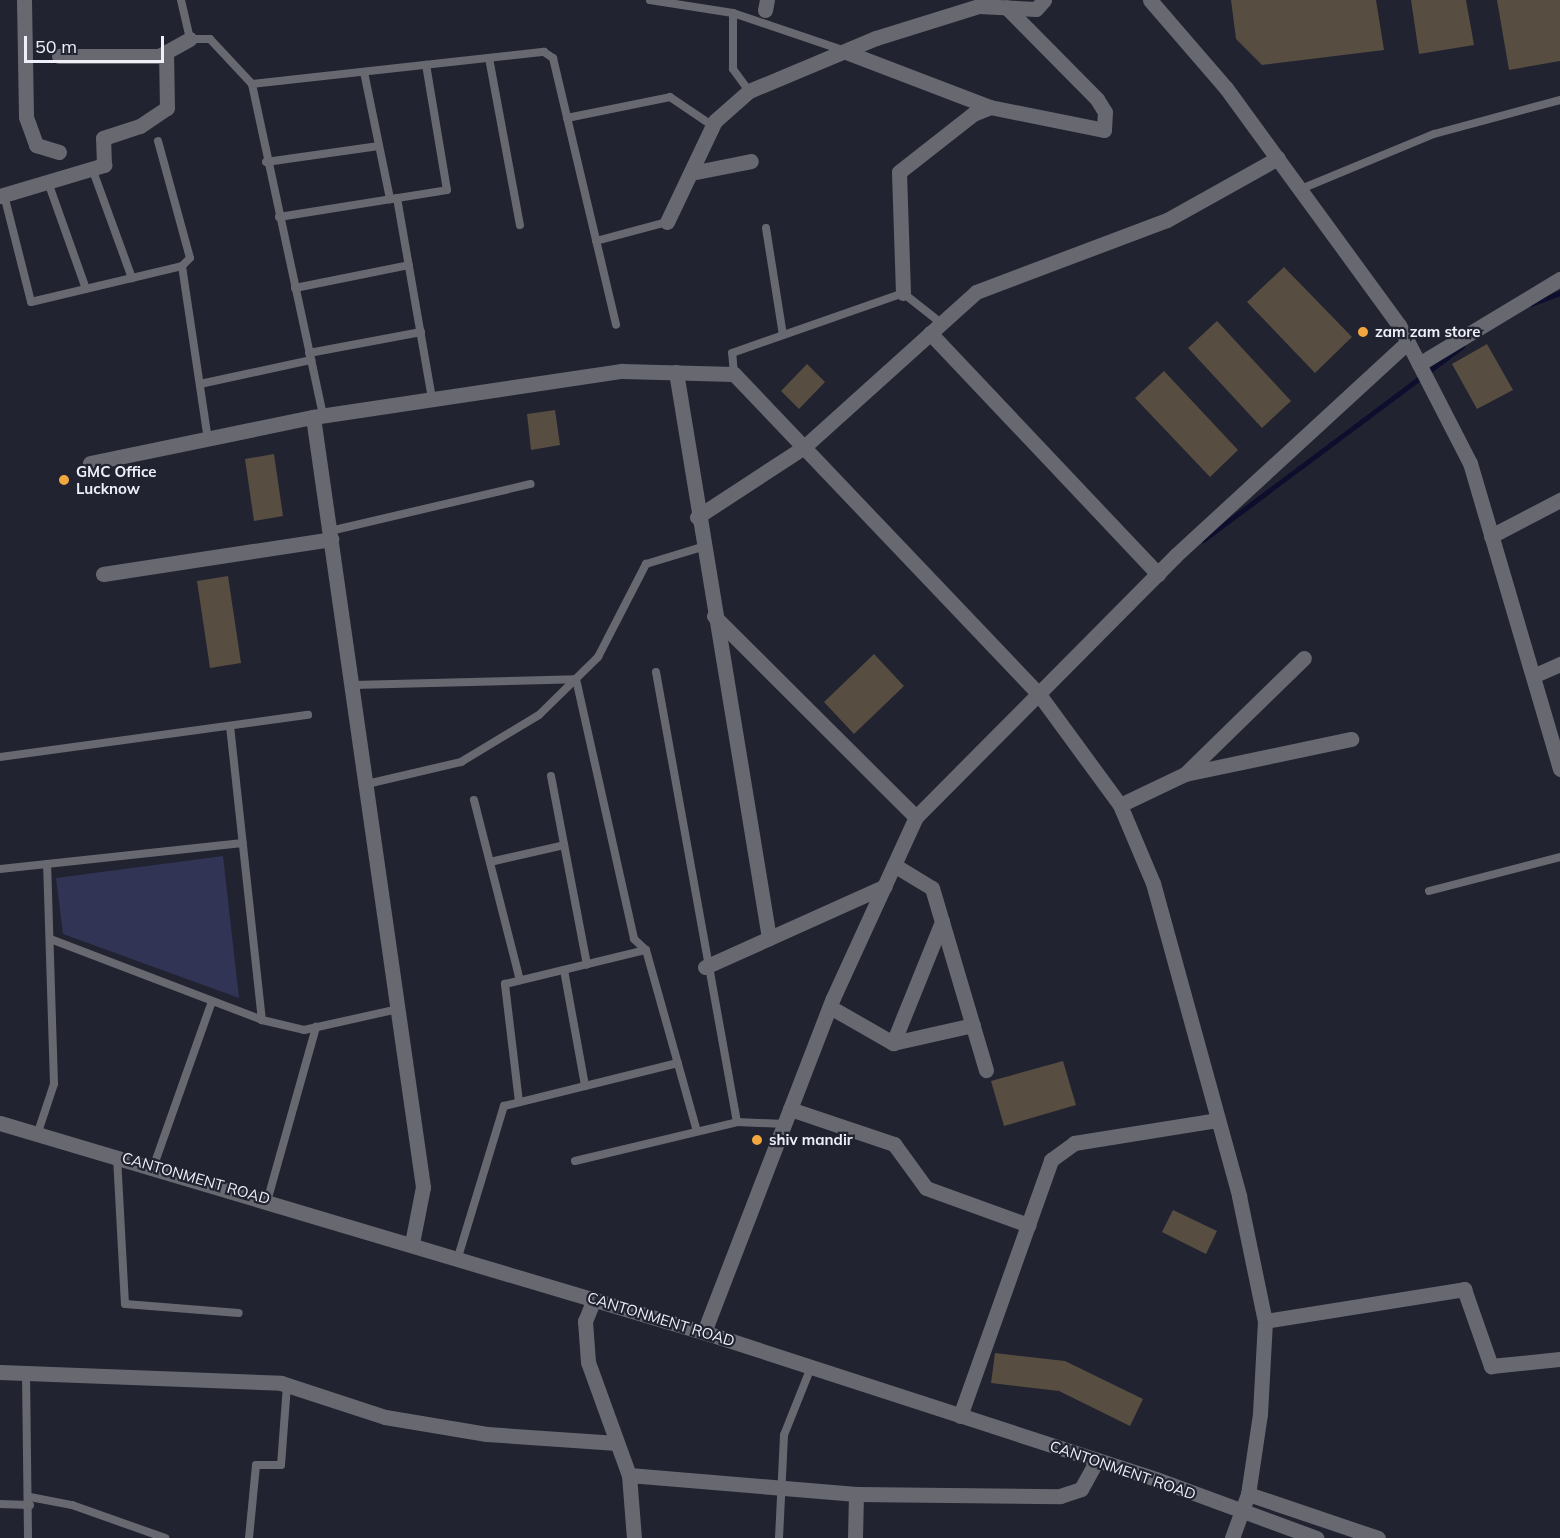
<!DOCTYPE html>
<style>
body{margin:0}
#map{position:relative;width:1560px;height:1538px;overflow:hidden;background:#212330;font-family:Mulish,sans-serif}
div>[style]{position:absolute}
.green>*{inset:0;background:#313454}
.stream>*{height:5px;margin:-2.5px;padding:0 2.5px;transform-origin:2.5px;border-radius:2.5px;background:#0d0e2d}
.building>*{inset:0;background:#574d41}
.service>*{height:8px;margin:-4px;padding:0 4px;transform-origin:4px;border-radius:4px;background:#686970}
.minor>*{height:15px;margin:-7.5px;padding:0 7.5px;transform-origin:7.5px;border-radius:7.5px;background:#686970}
.tertiary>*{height:15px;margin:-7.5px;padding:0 7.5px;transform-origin:7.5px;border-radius:7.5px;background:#686970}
.dots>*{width:16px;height:16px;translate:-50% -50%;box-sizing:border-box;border:3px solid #212330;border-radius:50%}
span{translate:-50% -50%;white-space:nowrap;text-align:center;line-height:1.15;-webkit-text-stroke:4.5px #212330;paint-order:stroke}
.poi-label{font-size:15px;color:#eeeff8;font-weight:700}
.left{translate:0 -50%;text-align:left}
.street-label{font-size:15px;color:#eeeff8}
.scale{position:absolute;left:24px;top:36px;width:140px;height:27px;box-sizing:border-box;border:3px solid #eeeff8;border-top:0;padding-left:8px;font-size:18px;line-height:21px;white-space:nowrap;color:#eeeff8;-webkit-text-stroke:4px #212330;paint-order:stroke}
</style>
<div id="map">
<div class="green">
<div style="clip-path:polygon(223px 856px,239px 998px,63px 934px,56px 878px)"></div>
</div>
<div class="stream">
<div style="left:1531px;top:304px;width:31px;rotate:-21deg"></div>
<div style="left:1203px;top:540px;width:324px;rotate:-36.8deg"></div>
</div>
<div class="building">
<div style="clip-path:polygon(1231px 0,1376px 0,1384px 50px,1262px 65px,1236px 39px)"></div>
<div style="clip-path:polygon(1411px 0,1466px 0,1474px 45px,1419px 54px)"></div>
<div style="clip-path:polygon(1497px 0,1560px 0,1560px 61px,1509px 70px)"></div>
<div style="clip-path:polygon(1284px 267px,1352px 337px,1315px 373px,1247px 302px)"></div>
<div style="clip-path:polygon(1217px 321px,1291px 401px,1262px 428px,1188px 348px)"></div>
<div style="clip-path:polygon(1487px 344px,1513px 390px,1477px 409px,1452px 364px)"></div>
<div style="clip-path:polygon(807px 364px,825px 382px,799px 409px,781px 391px)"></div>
<div style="clip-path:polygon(1164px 371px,1238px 450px,1210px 477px,1135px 398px)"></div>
<div style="clip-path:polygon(555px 410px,560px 445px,531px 450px,527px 414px)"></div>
<div style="clip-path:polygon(274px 454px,283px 516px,254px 521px,245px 459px)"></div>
<div style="clip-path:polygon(228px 576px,241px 663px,210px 668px,197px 581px)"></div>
<div style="clip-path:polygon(874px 654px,904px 686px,854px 734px,824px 702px)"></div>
<div style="clip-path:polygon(1063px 1061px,1076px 1105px,1004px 1126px,991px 1081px)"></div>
<div style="clip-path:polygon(1173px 1210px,1217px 1231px,1206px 1254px,1162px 1232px)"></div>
<div style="clip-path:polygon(995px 1353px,1065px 1361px,1143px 1399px,1130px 1426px,1059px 1391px,991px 1383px)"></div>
</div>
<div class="service">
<div style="left:181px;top:0;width:40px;rotate:77deg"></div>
<div style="left:190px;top:39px;width:20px"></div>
<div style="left:210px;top:39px;width:62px;rotate:47deg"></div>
<div style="left:252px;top:84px;width:340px;rotate:77.9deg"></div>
<div style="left:650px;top:0;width:84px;rotate:8.9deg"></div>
<div style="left:733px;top:13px;width:56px;rotate:90deg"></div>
<div style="left:733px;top:69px;width:27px;rotate:54deg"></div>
<div style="left:733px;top:13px;width:115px;rotate:18.7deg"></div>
<div style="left:489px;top:58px;width:170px;rotate:79.5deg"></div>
<div style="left:364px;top:72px;width:130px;rotate:78.4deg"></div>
<div style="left:252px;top:84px;width:294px;rotate:-6.3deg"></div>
<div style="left:544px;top:52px;width:11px;rotate:34deg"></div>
<div style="left:553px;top:58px;width:274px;rotate:76.7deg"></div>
<div style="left:567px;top:118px;width:105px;rotate:-11.5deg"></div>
<div style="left:670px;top:97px;width:52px;rotate:34deg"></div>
<div style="left:158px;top:141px;width:121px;rotate:74.7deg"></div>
<div style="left:190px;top:258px;width:11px;rotate:135deg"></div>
<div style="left:182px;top:266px;width:175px;rotate:81.5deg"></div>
<div style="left:266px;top:162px;width:114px;rotate:-8.1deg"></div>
<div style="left:93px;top:171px;width:114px;rotate:70deg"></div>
<div style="left:49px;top:185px;width:110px;rotate:70.4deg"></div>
<div style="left:1301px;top:189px;width:144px;rotate:-22.5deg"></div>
<div style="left:1434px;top:134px;width:131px;rotate:-15.1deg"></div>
<div style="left:4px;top:195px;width:110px;rotate:75.8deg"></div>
<div style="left:31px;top:302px;width:155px;rotate:-13.4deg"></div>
<div style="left:397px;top:198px;width:204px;rotate:80.1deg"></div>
<div style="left:279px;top:217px;width:170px;rotate:-9.1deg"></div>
<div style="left:447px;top:190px;width:127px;rotate:-99.5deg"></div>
<div style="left:766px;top:228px;width:108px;rotate:81deg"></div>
<div style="left:596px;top:241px;width:73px;rotate:-15deg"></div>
<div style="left:295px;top:288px;width:116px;rotate:-11.4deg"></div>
<div style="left:309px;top:353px;width:114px;rotate:-10.6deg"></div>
<div style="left:734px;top:374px;width:21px;rotate:-95deg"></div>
<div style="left:732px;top:353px;width:181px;rotate:-19.3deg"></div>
<div style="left:903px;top:293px;width:48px;rotate:38.3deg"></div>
<div style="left:200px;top:384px;width:114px;rotate:-12.2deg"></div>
<div style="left:330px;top:531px;width:206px;rotate:-13.2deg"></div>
<div style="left:656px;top:672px;width:457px;rotate:79.8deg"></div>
<div style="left:353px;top:685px;width:223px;rotate:-1.5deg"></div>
<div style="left:576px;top:679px;width:266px;rotate:77.4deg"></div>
<div style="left:634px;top:939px;width:16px;rotate:43deg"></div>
<div style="left:646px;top:950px;width:188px;rotate:74.3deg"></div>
<div style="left:230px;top:726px;width:296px;rotate:83.8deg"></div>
<div style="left:0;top:757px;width:311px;rotate:-7.8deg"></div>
<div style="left:551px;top:776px;width:192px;rotate:79.2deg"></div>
<div style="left:367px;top:784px;width:97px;rotate:-13.2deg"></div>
<div style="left:461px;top:762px;width:91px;rotate:-31.1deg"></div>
<div style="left:539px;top:715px;width:83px;rotate:-44.5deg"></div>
<div style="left:598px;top:657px;width:105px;rotate:-62.7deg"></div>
<div style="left:646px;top:564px;width:59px;rotate:-16.9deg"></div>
<div style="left:474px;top:800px;width:186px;rotate:75.7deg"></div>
<div style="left:490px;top:862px;width:76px;rotate:-12.9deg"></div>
<div style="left:0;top:869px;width:244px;rotate:-6.1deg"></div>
<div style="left:1429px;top:891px;width:135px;rotate:-14.5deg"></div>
<div style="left:53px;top:940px;width:224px;rotate:20.9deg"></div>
<div style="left:262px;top:1020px;width:43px;rotate:13.4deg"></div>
<div style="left:304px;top:1030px;width:96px;rotate:-12.6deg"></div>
<div style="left:564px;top:970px;width:118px;rotate:79.7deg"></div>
<div style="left:519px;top:1102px;width:119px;rotate:-96.8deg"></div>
<div style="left:505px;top:984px;width:145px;rotate:-13.6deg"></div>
<div style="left:37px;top:1135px;width:54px;rotate:-71.6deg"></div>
<div style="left:54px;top:1084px;width:220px;rotate:-91.8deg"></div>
<div style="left:117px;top:1157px;width:147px;rotate:86.9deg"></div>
<div style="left:125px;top:1304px;width:114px;rotate:4.5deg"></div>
<div style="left:575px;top:1161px;width:167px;rotate:-13.5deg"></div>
<div style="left:737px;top:1122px;width:48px;rotate:2.4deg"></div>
<div style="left:154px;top:1165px;width:174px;rotate:-70.5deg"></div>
<div style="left:268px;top:1198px;width:178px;rotate:-74.3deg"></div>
<div style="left:458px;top:1257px;width:158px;rotate:-73.1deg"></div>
<div style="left:504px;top:1106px;width:179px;rotate:-13.9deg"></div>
<div style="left:26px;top:1373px;width:165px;rotate:89.3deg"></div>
<div style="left:30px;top:1497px;width:43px;rotate:10.8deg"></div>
<div style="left:72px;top:1505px;width:99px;rotate:19.5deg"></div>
<div style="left:0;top:1504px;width:30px;rotate:2deg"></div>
<div style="left:249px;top:1538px;width:73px;rotate:-84.5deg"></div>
<div style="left:256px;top:1465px;width:25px"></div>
<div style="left:281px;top:1465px;width:80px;rotate:-85.7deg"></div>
<div style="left:779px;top:1538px;width:103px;rotate:-87.2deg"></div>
<div style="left:784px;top:1435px;width:73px;rotate:-68.3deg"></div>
</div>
<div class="minor">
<div style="left:24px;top:0;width:117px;rotate:89deg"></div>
<div style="left:26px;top:117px;width:30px;rotate:70deg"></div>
<div style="left:36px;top:145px;width:24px;rotate:17deg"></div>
<div style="left:1150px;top:0;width:116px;rotate:49.2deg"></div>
<div style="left:1226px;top:88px;width:293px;rotate:53.9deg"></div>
<div style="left:1399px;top:325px;width:155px;rotate:62.8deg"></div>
<div style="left:1470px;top:463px;width:319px;rotate:73.6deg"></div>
<div style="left:765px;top:10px;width:10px;rotate:-79deg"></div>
<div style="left:846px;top:52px;width:154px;rotate:20.9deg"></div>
<div style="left:59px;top:56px;width:100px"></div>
<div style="left:159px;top:56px;width:35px;rotate:-29deg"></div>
<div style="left:691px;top:173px;width:61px;rotate:-11.3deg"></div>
<div style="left:0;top:196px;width:109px;rotate:-16.6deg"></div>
<div style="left:104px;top:165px;width:27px;rotate:-92deg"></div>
<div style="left:103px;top:138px;width:39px;rotate:-18deg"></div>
<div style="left:140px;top:126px;width:32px;rotate:-34deg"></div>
<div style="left:167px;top:108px;width:56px;rotate:-91deg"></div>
<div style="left:667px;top:222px;width:112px;rotate:-64.6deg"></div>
<div style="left:715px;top:121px;width:45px;rotate:-41.4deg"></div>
<div style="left:749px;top:91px;width:138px;rotate:-22.7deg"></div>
<div style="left:876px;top:38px;width:108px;rotate:-17.3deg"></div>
<div style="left:979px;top:6px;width:57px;rotate:3deg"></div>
<div style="left:1036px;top:9px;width:12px;rotate:-48deg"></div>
<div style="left:903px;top:293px;width:121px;rotate:-91.9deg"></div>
<div style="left:899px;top:172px;width:94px;rotate:-38.1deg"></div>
<div style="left:973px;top:114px;width:18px;rotate:-22deg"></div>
<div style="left:990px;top:107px;width:116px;rotate:11.4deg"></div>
<div style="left:1104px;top:130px;width:18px;rotate:-87deg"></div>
<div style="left:1105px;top:112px;width:15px;rotate:-122deg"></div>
<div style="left:1097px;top:99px;width:129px;rotate:-134.7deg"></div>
<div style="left:930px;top:333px;width:332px;rotate:46.6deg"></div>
<div style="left:1419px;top:364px;width:165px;rotate:-31.1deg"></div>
<div style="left:676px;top:372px;width:574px;rotate:80.67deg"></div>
<div style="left:313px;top:417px;width:778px;rotate:81.87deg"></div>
<div style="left:423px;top:1187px;width:57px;rotate:101.1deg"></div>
<div style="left:90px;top:463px;width:228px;rotate:-11.7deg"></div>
<div style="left:313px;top:417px;width:312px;rotate:-8.5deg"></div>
<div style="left:622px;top:371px;width:112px;rotate:1.5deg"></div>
<div style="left:734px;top:374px;width:441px;rotate:46.4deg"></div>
<div style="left:1038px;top:693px;width:139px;rotate:53.8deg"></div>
<div style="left:1120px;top:805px;width:85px;rotate:67.1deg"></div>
<div style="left:1153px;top:883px;width:325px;rotate:74.6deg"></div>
<div style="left:1239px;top:1196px;width:128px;rotate:78.3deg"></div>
<div style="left:1265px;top:1321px;width:93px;rotate:93.1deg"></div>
<div style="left:1260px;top:1414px;width:81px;rotate:98.5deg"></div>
<div style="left:1248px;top:1494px;width:47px;rotate:110deg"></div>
<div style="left:697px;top:517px;width:128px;rotate:-33.2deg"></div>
<div style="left:804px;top:447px;width:232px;rotate:-42deg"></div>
<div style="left:976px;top:292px;width:204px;rotate:-20.7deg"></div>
<div style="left:1167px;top:220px;width:127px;rotate:-29.2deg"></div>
<div style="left:1491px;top:536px;width:78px;rotate:-27.6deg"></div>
<div style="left:103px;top:574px;width:231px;rotate:-8.7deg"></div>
<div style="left:714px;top:616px;width:285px;rotate:44.9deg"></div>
<div style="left:1533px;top:676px;width:30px;rotate:-24deg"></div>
<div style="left:1185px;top:774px;width:170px;rotate:-11.9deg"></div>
<div style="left:1120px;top:805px;width:72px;rotate:-25.5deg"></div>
<div style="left:1185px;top:774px;width:166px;rotate:-44.3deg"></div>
<div style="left:894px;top:865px;width:44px;rotate:31.2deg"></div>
<div style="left:932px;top:888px;width:190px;rotate:73.5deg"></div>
<div style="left:705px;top:967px;width:197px;rotate:-24.2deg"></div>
<div style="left:830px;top:1007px;width:73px;rotate:29.7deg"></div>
<div style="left:893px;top:1043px;width:131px;rotate:-68deg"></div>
<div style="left:893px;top:1043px;width:82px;rotate:-12.7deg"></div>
<div style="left:790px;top:1109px;width:110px;rotate:18.6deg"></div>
<div style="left:894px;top:1144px;width:54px;rotate:54deg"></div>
<div style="left:926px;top:1188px;width:109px;rotate:19.9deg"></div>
<div style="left:594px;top:1299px;width:24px;rotate:112deg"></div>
<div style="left:585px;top:1321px;width:41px;rotate:85.8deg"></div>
<div style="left:588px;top:1362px;width:120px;rotate:70.1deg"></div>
<div style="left:629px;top:1475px;width:63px;rotate:85.5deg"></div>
<div style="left:1265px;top:1321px;width:202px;rotate:-9.1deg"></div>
<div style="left:1464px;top:1289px;width:82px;rotate:70.7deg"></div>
<div style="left:1491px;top:1366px;width:69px;rotate:-5.8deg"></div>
<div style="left:704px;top:1332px;width:358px;rotate:-68.9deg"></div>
<div style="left:833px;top:998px;width:199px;rotate:-65.4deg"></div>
<div style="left:916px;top:817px;width:368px;rotate:-45.2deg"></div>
<div style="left:1175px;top:556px;width:316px;rotate:-42.6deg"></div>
<div style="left:0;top:1372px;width:281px;rotate:2.2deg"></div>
<div style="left:281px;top:1383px;width:109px;rotate:18.1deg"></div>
<div style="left:385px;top:1417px;width:103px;rotate:9.5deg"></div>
<div style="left:487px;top:1434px;width:130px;rotate:4deg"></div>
<div style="left:960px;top:1416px;width:272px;rotate:-70.4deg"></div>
<div style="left:1051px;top:1160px;width:29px;rotate:-36deg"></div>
<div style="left:1074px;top:1143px;width:146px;rotate:-9.1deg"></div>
<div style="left:629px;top:1475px;width:228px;rotate:4.8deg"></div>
<div style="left:856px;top:1494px;width:204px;rotate:0.6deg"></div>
<div style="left:1060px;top:1496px;width:22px;rotate:-18deg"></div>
<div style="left:1081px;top:1489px;width:33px;rotate:-61deg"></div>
<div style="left:1248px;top:1494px;width:137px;rotate:18.7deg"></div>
<div style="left:855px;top:1538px;width:44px;rotate:-88.7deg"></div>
</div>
<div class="tertiary">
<div style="left:0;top:1123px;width:750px;rotate:16.57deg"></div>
<div style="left:719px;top:1337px;width:459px;rotate:18deg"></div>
<div style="left:1156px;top:1479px;width:171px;rotate:20.2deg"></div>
</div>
<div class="dots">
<div style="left:1363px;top:332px;background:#f1a640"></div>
<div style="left:64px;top:480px;background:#f1a640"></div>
<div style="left:757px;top:1140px;background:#f1a640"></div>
</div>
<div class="poi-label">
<span class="left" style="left:1375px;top:332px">zam zam store</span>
<span class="left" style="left:76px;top:480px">GMC Office<br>Lucknow</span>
<span class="left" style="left:769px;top:1140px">shiv mandir</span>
</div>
<div class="street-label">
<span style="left:196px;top:1178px;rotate:16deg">CANTONMENT ROAD</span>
<span style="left:661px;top:1319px;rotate:17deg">CANTONMENT ROAD</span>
<span style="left:1123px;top:1470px;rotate:19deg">CANTONMENT ROAD</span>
</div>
<div class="scale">50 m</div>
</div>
